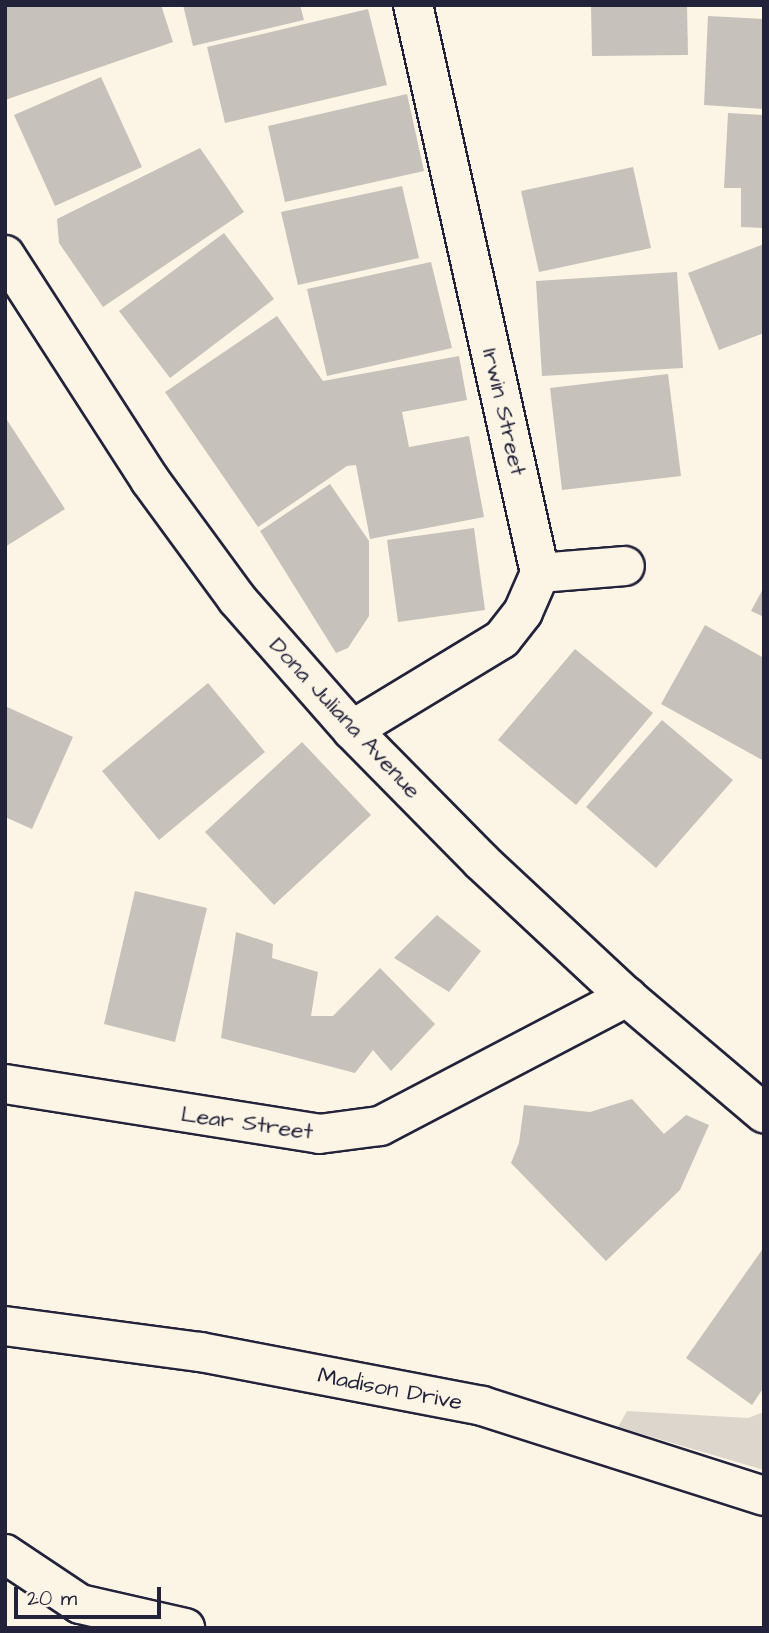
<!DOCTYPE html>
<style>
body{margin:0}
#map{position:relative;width:769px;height:1633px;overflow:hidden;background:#fcf5e5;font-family:"Architects Daughter",sans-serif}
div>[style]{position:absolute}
.green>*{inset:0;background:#dcd6cc}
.building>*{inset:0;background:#c6c1bb}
.roads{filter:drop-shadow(2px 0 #22223b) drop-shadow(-2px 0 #22223b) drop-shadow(0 2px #22223b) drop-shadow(0 -2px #22223b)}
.minor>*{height:38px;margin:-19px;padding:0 19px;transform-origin:19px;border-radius:19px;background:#fcf5e5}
.tertiary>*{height:38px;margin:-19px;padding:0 19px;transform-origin:19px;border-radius:19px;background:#fcf5e5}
span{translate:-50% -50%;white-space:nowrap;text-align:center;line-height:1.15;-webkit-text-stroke:5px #fcf5e5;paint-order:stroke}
.street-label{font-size:23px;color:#22223b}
.frame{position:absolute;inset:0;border:7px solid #22223b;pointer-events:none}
.scale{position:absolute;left:14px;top:1587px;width:147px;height:32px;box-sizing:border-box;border:4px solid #22223b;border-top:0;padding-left:9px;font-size:21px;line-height:24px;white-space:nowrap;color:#22223b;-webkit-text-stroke:5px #fcf5e5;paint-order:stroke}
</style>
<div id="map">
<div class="green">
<div style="clip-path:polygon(627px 1411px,748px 1418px,764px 1412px,764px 1470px,618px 1427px)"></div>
</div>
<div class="building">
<div style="clip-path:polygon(5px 5px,161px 5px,173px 42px,5px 100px)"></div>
<div style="clip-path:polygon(183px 5px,300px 5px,304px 20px,193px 46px)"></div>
<div style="clip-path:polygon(591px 5px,687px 5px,688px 55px,592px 56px)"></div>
<div style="clip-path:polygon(368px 9px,387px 85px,225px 123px,207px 47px)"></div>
<div style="clip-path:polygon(708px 16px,764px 19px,764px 109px,704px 105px)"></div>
<div style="clip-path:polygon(101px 77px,142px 167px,55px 206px,14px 115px)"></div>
<div style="clip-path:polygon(407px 94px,424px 171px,285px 202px,268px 126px)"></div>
<div style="clip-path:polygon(728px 113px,764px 115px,764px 228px,741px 227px,741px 188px,724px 188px)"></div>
<div style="clip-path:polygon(200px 148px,244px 212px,103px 307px,59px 243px,57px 219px)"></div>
<div style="clip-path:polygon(633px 167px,651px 248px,539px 272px,521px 191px)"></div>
<div style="clip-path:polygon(402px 186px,419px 258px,298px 285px,281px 212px)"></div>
<div style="clip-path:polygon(224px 233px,274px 299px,170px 378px,119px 311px)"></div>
<div style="clip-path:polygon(764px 244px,764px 333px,719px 350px,688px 273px)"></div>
<div style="clip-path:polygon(431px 262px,452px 348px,327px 376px,307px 289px)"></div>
<div style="clip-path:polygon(677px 272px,683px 368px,542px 376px,536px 281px)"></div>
<div style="clip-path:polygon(277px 316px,323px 381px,459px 356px,467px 400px,402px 412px,409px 447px,469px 436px,484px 517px,370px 539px,356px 465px,347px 466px,258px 527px,165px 392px)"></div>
<div style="clip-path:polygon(668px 374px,681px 476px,562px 490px,550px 388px)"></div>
<div style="clip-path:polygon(5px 417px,65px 509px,5px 547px)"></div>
<div style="clip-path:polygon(330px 484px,369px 541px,369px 616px,348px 648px,336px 653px,260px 531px)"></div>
<div style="clip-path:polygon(474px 528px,485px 610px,398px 622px,387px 540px)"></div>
<div style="clip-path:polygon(764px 587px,764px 617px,751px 611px)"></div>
<div style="clip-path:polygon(705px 625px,764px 658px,764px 761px,661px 704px)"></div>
<div style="clip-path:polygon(575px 649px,653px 713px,576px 805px,498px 740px)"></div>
<div style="clip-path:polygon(208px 683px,265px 752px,159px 840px,102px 771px)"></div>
<div style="clip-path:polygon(5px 706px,73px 737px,32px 829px,5px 817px)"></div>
<div style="clip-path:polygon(662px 720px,733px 780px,656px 868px,586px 807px)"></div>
<div style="clip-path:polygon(302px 742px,371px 815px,274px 905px,205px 832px)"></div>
<div style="clip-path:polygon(135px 891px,207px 908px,175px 1042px,104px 1024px)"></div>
<div style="clip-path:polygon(437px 915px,481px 951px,449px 992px,394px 958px)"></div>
<div style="clip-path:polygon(236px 932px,273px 944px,272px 958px,318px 972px,311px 1016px,333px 1016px,380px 968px,435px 1024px,391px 1071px,373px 1050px,355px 1073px,221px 1038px)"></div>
<div style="clip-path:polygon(632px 1099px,664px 1134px,686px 1115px,709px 1125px,680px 1190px,606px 1261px,511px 1163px,519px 1143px,524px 1105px,590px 1112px)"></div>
<div style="clip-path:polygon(764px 1247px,764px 1387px,752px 1405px,686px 1358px)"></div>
</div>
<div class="roads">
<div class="minor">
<div style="left:540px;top:573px;width:85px;rotate:-4.7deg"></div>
<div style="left:352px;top:730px;width:175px;rotate:-31.2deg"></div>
<div style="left:502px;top:639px;width:34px;rotate:-52deg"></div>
<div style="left:523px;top:612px;width:43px;rotate:-66.4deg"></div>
<div style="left:540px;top:573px;width:582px;rotate:-102.6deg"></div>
<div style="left:5px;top:1084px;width:318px;rotate:9deg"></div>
<div style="left:319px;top:1134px;width:62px;rotate:-7.5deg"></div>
<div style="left:380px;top:1126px;width:279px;rotate:-27.6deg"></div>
<div style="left:5px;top:1326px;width:197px;rotate:7.6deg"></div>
<div style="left:200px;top:1352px;width:287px;rotate:10.8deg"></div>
<div style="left:482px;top:1406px;width:296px;rotate:17.7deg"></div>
<div style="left:5px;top:1554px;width:90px;rotate:33.7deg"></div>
<div style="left:80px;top:1604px;width:108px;rotate:12.9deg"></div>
</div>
<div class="tertiary">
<div style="left:5px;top:255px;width:268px;rotate:57.2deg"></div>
<div style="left:150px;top:480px;width:147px;rotate:53.8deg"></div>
<div style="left:237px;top:599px;width:174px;rotate:48.7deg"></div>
<div style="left:352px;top:730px;width:184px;rotate:45.4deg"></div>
<div style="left:481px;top:861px;width:200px;rotate:43deg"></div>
<div style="left:627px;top:997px;width:180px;rotate:40.3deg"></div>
</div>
</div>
<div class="street-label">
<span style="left:504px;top:412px;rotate:77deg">Irwin Street</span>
<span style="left:345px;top:718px;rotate:47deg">Dona Juliana Avenue</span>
<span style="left:247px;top:1123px;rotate:8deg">Lear Street</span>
<span style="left:390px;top:1389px;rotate:11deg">Madison Drive</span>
</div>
<div class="frame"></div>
<div class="scale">20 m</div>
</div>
